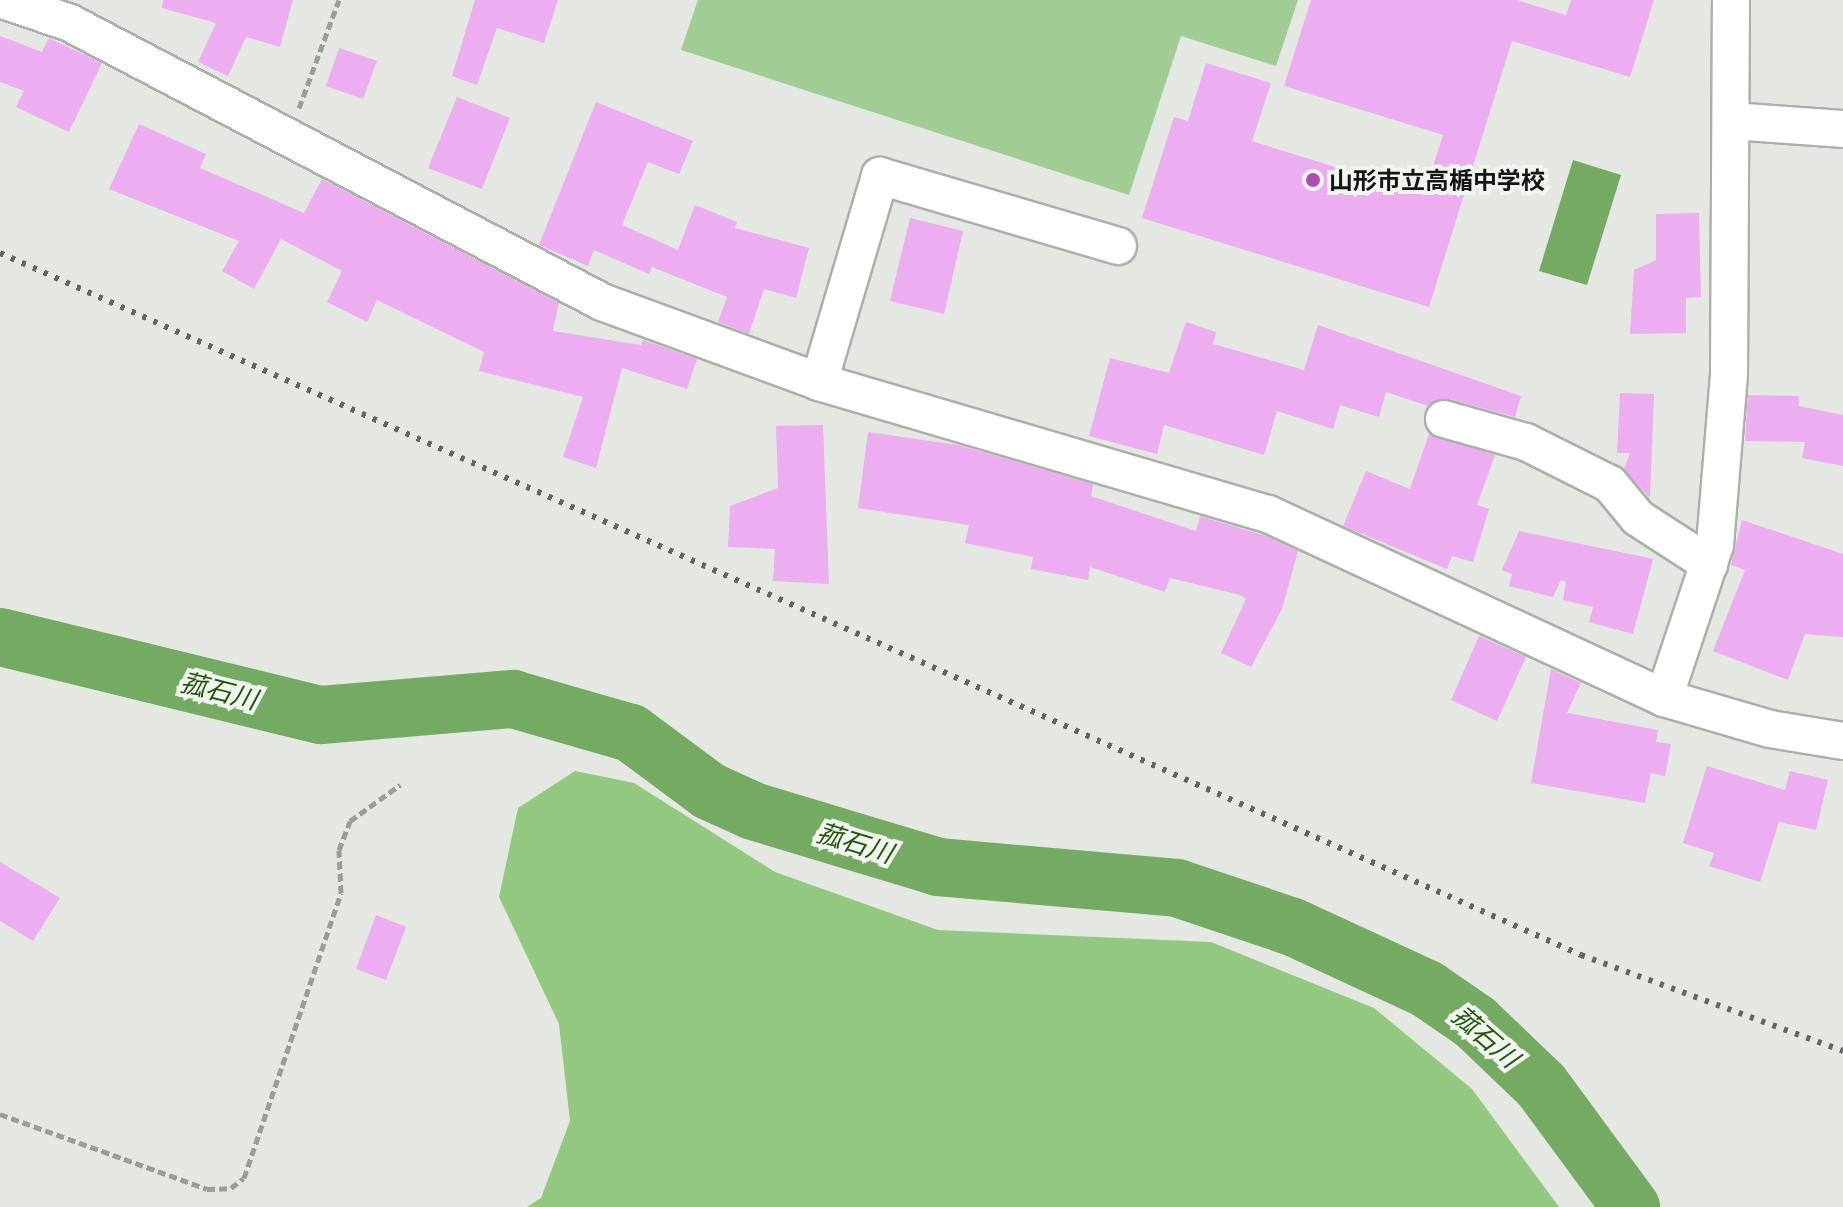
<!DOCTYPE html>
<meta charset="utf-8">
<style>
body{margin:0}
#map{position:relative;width:1843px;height:1207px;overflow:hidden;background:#e4e7e2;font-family:Commissioner,"Noto Sans JP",sans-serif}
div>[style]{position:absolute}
.green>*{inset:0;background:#a1cc93}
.forest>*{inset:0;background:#92c87f}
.water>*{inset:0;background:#75aa63}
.river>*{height:58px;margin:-29px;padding:0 29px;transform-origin:29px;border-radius:29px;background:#75aa63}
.building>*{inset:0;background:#edadf1}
.path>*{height:5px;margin-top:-2.5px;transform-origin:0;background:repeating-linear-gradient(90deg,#999c98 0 8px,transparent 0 12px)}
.roads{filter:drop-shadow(2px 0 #acafab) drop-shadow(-2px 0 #acafab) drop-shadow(0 2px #acafab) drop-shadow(0 -2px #acafab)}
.minor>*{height:36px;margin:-18px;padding:0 18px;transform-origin:18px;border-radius:18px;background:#fff}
.rail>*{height:6px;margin-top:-3px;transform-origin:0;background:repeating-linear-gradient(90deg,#626461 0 4px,transparent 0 12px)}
.dots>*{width:22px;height:22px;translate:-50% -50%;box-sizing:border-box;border:4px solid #f1f5f0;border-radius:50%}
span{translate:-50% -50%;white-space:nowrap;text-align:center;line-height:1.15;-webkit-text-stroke:8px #f1f5f0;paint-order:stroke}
.poi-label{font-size:24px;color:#151614;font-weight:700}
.left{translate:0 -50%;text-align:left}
.water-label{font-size:26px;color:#225509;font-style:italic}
</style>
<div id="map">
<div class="green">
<div style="clip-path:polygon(698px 0,1298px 0,1276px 66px,1181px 36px,1129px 195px,681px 50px)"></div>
</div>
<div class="forest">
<div style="clip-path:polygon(575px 771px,634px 783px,775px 872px,938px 930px,1211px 942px,1374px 1008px,1472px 1089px,1559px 1207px,527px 1207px,541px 1198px,570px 1121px,559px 1024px,499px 897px,518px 808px)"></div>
</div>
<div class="water">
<div style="clip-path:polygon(1573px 160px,1621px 175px,1587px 285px,1539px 271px)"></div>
</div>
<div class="river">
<div style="left:0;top:637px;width:330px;rotate:13.7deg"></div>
<div style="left:321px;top:715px;width:193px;rotate:-4.8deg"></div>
<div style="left:513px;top:699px;width:123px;rotate:16.1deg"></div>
<div style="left:631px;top:733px;width:97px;rotate:36.6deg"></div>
<div style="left:709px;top:791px;width:48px;rotate:24.4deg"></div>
<div style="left:753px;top:811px;width:193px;rotate:16.8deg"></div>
<div style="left:938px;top:867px;width:240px;rotate:5deg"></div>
<div style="left:1177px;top:888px;width:122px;rotate:18.6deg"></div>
<div style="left:1293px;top:927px;width:148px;rotate:24.8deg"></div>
<div style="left:1427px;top:989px;width:58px;rotate:34.5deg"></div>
<div style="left:1475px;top:1022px;width:91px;rotate:43.7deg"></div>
<div style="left:1541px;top:1085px;width:152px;rotate:53.6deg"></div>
</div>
<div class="building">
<div style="clip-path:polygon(163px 0,293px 0,280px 47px,246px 37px,228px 76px,198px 62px,216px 23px,162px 8px)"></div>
<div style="clip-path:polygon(475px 0,558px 0,544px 43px,497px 28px,477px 85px,452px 76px)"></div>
<div style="clip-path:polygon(1311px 0,1516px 0,1566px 15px,1571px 0,1654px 0,1630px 77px,1512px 41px,1429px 307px,1142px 218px,1174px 117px,1188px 121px,1206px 63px,1271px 83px,1252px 141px,1424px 195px,1443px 135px,1284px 86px)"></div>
<div style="clip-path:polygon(0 36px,42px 52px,49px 38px,102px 63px,69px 132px,16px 107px,24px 91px,0 82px)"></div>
<div style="clip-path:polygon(339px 48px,377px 61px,363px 99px,326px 86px)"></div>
<div style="clip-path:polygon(457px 97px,510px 118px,482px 189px,428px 168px)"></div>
<div style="clip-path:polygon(596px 102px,693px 141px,679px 174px,648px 162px,622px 225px,678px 250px,695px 205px,737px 222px,735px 228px,809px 248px,796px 298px,764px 289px,749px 334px,718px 322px,727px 297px,652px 267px,649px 274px,594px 250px,588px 266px,539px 245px)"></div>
<div style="clip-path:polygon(139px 124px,206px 154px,200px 168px,304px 213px,322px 179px,559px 303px,553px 331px,641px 345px,643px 340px,697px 359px,687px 389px,622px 368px,596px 468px,563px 457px,583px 397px,479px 371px,484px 352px,377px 300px,367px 322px,327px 302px,342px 271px,281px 239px,254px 289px,222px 271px,239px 241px,109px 189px)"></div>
<div style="clip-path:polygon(1699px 213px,1701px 297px,1686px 298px,1686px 333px,1630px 334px,1634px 270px,1656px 260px,1656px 214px)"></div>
<div style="clip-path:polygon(910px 218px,963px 231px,944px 314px,890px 301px)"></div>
<div style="clip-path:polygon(1186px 322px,1216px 332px,1213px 344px,1304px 370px,1318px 325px,1521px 396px,1515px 417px,1449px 399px,1428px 406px,1386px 392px,1379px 417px,1340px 405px,1333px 429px,1277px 411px,1264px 455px,1164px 425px,1157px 454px,1089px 436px,1110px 358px,1169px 373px)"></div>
<div style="clip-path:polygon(1620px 393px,1654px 394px,1650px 498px,1624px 469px,1630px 453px,1617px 453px)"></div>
<div style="clip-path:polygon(1748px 395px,1799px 396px,1799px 406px,1843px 415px,1843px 466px,1802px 458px,1805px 442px,1745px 441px)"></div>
<div style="clip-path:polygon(823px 425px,829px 584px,773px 581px,775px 549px,728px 547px,730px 506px,778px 488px,776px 426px)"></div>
<div style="clip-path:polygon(868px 432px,958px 445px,1093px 484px,1091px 496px,1196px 531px,1200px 516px,1266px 536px,1298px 551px,1282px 609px,1251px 667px,1221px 653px,1246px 599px,1240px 595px,1170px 578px,1165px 592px,1090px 567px,1088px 580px,1031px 569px,1033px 557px,965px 543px,969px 525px,858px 508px)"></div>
<div style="clip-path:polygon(1429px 434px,1495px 455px,1477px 505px,1489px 509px,1473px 562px,1452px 556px,1447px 569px,1343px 526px,1366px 471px,1410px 489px)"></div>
<div style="clip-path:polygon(1742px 520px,1843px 554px,1843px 637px,1805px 634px,1788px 680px,1713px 651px,1745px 570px,1731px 565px)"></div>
<div style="clip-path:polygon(1519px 531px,1653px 559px,1633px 634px,1589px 622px,1593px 607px,1563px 600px,1566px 582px,1561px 580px,1553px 597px,1509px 586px,1512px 574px,1502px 570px)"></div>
<div style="clip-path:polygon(1479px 636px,1526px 657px,1497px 721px,1451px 700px)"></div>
<div style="clip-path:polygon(1551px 669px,1581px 683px,1567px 713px,1658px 730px,1656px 742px,1671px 744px,1665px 776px,1651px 773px,1645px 803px,1531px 783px)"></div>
<div style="clip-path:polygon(1707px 766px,1785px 790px,1790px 771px,1828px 780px,1816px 830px,1779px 822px,1760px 882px,1709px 866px,1714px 853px,1683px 843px)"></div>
<div style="clip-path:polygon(0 862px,60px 898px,33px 941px,0 921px)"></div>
<div style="clip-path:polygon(376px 915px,406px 927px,386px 980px,356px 969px)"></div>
</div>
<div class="path">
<div style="left:299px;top:108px;width:115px;rotate:-69.7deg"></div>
<div style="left:0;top:1114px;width:220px;rotate:19.9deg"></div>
<div style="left:207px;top:1189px;width:24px;rotate:-2deg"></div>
<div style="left:231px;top:1188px;width:16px;rotate:-38deg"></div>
<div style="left:244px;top:1178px;width:301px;rotate:-71.2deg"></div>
<div style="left:341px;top:893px;width:43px;rotate:-92.7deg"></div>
<div style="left:339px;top:850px;width:31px;rotate:-69deg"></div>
<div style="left:350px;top:821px;width:62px;rotate:-35.8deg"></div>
</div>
<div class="roads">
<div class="minor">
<div style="left:3px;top:0;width:71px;rotate:18.9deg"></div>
<div style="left:70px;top:23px;width:601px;rotate:27.67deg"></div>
<div style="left:602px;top:302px;width:231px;rotate:20.2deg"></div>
<div style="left:819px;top:382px;width:468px;rotate:16.4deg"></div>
<div style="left:1268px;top:514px;width:437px;rotate:24.9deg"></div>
<div style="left:1664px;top:698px;width:110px;rotate:16.3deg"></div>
<div style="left:1770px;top:729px;width:74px;rotate:9.3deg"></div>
<div style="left:1732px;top:121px;width:111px;rotate:4.1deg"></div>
<div style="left:819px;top:382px;width:215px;rotate:-73.5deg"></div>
<div style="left:880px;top:176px;width:248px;rotate:16.4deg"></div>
<div style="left:1444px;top:419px;width:85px;rotate:15.7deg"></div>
<div style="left:1526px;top:442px;width:94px;rotate:26.6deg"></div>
<div style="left:1610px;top:484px;width:44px;rotate:50.5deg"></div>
<div style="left:1638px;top:518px;width:85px;rotate:32.9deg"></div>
<div style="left:1664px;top:698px;width:161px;rotate:-71.6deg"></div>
<div style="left:1715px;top:545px;width:171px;rotate:-85.3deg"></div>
<div style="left:1729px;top:375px;width:375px;rotate:-89.7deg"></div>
</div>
</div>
<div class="rail">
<div style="left:0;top:253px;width:1730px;rotate:23.94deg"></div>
<div style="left:1581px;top:955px;width:279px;rotate:20.1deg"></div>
</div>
<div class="dots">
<div style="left:1313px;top:180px;background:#ae4eb6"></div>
</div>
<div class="poi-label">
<span class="left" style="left:1329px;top:180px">山形市立高楯中学校</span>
</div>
<div class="water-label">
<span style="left:219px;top:690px;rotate:14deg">菰石川</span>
<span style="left:855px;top:842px;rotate:17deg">菰石川</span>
<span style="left:1486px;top:1036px;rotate:41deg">菰石川</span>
</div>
</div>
